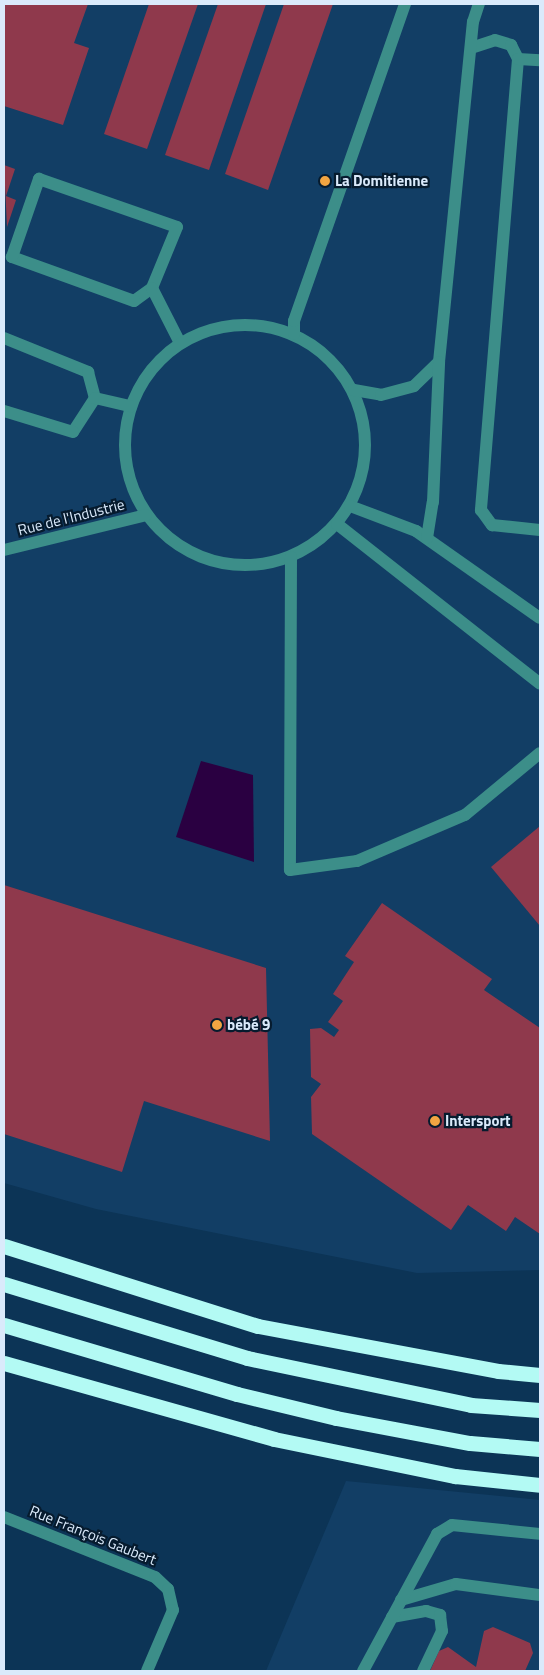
<!DOCTYPE html>
<meta charset="utf-8">
<style>
body{margin:0}
#map{position:relative;width:544px;height:1675px;overflow:hidden;background:#0c3456;font-family:"Titillium Web",sans-serif}
div>[style]{position:absolute}
.built>*{inset:0;background:#123e65}
.water>*{inset:0;background:#2a0041}
.building>*{inset:0;background:#8f394c}
.minor>*{height:12px;margin:-6px;padding:0 6px;transform-origin:6px;border-radius:6px;background:#3c8e89}
.minor>.ring{margin:-6px;padding:0;box-sizing:content-box;background:none;border:12px solid #3c8e89;border-radius:50%}
.highway>*{height:15px;margin:-7.5px;padding:0 7.5px;transform-origin:7.5px;border-radius:7.5px;background:#b3faf4}
.dots>*{width:14px;height:14px;translate:-50% -50%;box-sizing:border-box;border:2px solid #061b2e;border-radius:50%}
span{translate:-50% -50%;white-space:nowrap;text-align:center;line-height:1.15;-webkit-text-stroke:4.5px #061b2e;paint-order:stroke}
.poi-label{font-size:15px;color:#daeafb;font-weight:700}
.left{translate:0 -50%;text-align:left}
.street-label{font-size:15px;color:#daeafb}
.frame{position:absolute;inset:0;border:5px solid #daeafb;pointer-events:none}
</style>
<div id="map">
<div class="built">
<div style="clip-path:polygon(4px 4px,540px 4px,540px 1270px,417px 1273px,96px 1209px,4px 1183px)"></div>
<div style="clip-path:polygon(346px 1481px,540px 1500px,540px 1671px,266px 1671px)"></div>
</div>
<div class="water">
<div style="clip-path:polygon(201px 761px,253px 775px,254px 862px,176px 837px)"></div>
</div>
<div class="building">
<div style="clip-path:polygon(4px 4px,88px 4px,74px 43px,89px 48px,63px 125px,4px 106px)"></div>
<div style="clip-path:polygon(149px 4px,198px 4px,147px 149px,104px 134px)"></div>
<div style="clip-path:polygon(218px 4px,266px 4px,209px 170px,165px 155px)"></div>
<div style="clip-path:polygon(284px 4px,333px 4px,268px 190px,225px 174px)"></div>
<div style="clip-path:polygon(4px 165px,15px 169px,6px 196px,16px 200px,7px 227px)"></div>
<div style="clip-path:polygon(540px 826px,540px 926px,491px 867px)"></div>
<div style="clip-path:polygon(4px 885px,266px 968px,270px 1141px,144px 1101px,122px 1172px,4px 1134px)"></div>
<div style="clip-path:polygon(382px 903px,492px 979px,484px 990px,540px 1028px,540px 1234px,515px 1217px,506px 1231px,468px 1205px,451px 1230px,312px 1134px,311px 1097px,321px 1084px,311px 1077px,310px 1029px,321px 1028px,334px 1037px,339px 1030px,328px 1022px,343px 1001px,333px 994px,354px 962px,345px 956px)"></div>
<div style="clip-path:polygon(493px 1627px,530px 1643px,533px 1653px,525px 1671px,430px 1671px,439px 1651px,448px 1647px,476px 1667px,484px 1631px)"></div>
</div>
<div class="minor">
<div style="left:471px;top:48px;width:25px;rotate:-18deg"></div>
<div style="left:495px;top:40px;width:17px;rotate:17deg"></div>
<div style="left:511px;top:45px;width:16px;rotate:63deg"></div>
<div style="left:518px;top:59px;width:453px;rotate:94.7deg"></div>
<div style="left:481px;top:510px;width:19px;rotate:54deg"></div>
<div style="left:492px;top:525px;width:48px;rotate:5.9deg"></div>
<div style="left:518px;top:59px;width:22px;rotate:3deg"></div>
<div style="left:152px;top:288px;width:22px;rotate:144deg"></div>
<div style="left:134px;top:301px;width:130px;rotate:-160.2deg"></div>
<div style="left:12px;top:257px;width:83px;rotate:-70.9deg"></div>
<div style="left:39px;top:179px;width:146px;rotate:19.2deg"></div>
<div style="left:177px;top:227px;width:66px;rotate:112.3deg"></div>
<div style="left:152px;top:288px;width:62px;rotate:63deg"></div>
<div class="ring" style="left:125px;top:325px;width:228px;height:228px"></div>
<div style="left:294px;top:334px;width:13px;rotate:-90deg"></div>
<div style="left:294px;top:321px;width:336px;rotate:-70.7deg"></div>
<div style="left:4px;top:338px;width:91px;rotate:22deg"></div>
<div style="left:88px;top:372px;width:27px;rotate:75deg"></div>
<div style="left:95px;top:398px;width:40px;rotate:122.9deg"></div>
<div style="left:73px;top:432px;width:72px;rotate:-163.1deg"></div>
<div style="left:354px;top:390px;width:27px;rotate:10deg"></div>
<div style="left:381px;top:395px;width:34px;rotate:-15deg"></div>
<div style="left:414px;top:386px;width:35px;rotate:-44deg"></div>
<div style="left:439px;top:362px;width:342px;rotate:-84.3deg"></div>
<div style="left:473px;top:22px;width:19px;rotate:-72deg"></div>
<div style="left:95px;top:398px;width:37px;rotate:13deg"></div>
<div style="left:350px;top:506px;width:71px;rotate:20.7deg"></div>
<div style="left:416px;top:531px;width:151px;rotate:35.1deg"></div>
<div style="left:337px;top:524px;width:258px;rotate:38.2deg"></div>
<div style="left:427px;top:538px;width:36px;rotate:-81deg"></div>
<div style="left:433px;top:502px;width:140px;rotate:-87.5deg"></div>
<div style="left:4px;top:550px;width:146px;rotate:-13.8deg"></div>
<div style="left:291px;top:557px;width:313px;rotate:90.2deg"></div>
<div style="left:290px;top:870px;width:68px;rotate:-7.7deg"></div>
<div style="left:357px;top:861px;width:117px;rotate:-23.1deg"></div>
<div style="left:465px;top:815px;width:97px;rotate:-39.6deg"></div>
<div style="left:4px;top:1517px;width:162px;rotate:21.7deg"></div>
<div style="left:155px;top:1577px;width:18px;rotate:43deg"></div>
<div style="left:168px;top:1589px;width:22px;rotate:77deg"></div>
<div style="left:173px;top:1610px;width:66px;rotate:113.1deg"></div>
<div style="left:401px;top:1600px;width:57px;rotate:-16.2deg"></div>
<div style="left:456px;top:1584px;width:85px;rotate:7.5deg"></div>
<div style="left:392px;top:1617px;width:35px;rotate:-10deg"></div>
<div style="left:426px;top:1611px;width:15px;rotate:16deg"></div>
<div style="left:440px;top:1615px;width:16px;rotate:83deg"></div>
<div style="left:442px;top:1631px;width:44px;rotate:115.4deg"></div>
<div style="left:363px;top:1671px;width:156px;rotate:-61.6deg"></div>
<div style="left:437px;top:1534px;width:17px;rotate:-31deg"></div>
<div style="left:452px;top:1525px;width:88px;rotate:5.8deg"></div>
</div>
<div class="highway">
<div style="left:4px;top:1246px;width:266px;rotate:17.5deg"></div>
<div style="left:258px;top:1326px;width:244px;rotate:10.6deg"></div>
<div style="left:498px;top:1371px;width:42px;rotate:5.4deg"></div>
<div style="left:4px;top:1284px;width:254px;rotate:16.9deg"></div>
<div style="left:247px;top:1358px;width:229px;rotate:11.8deg"></div>
<div style="left:471px;top:1405px;width:69px;rotate:4.1deg"></div>
<div style="left:4px;top:1325px;width:243px;rotate:16.5deg"></div>
<div style="left:237px;top:1394px;width:102px;rotate:13.6deg"></div>
<div style="left:336px;top:1418px;width:136px;rotate:10.6deg"></div>
<div style="left:470px;top:1443px;width:70px;rotate:4.9deg"></div>
<div style="left:4px;top:1363px;width:280px;rotate:15.7deg"></div>
<div style="left:274px;top:1439px;width:185px;rotate:11.6deg"></div>
<div style="left:455px;top:1476px;width:85px;rotate:6deg"></div>
</div>
<div class="dots">
<div style="left:325px;top:181px;background:#f2a542"></div>
<div style="left:217px;top:1025px;background:#f2a542"></div>
<div style="left:435px;top:1121px;background:#f2a542"></div>
</div>
<div class="poi-label">
<span class="left" style="left:335px;top:181px">La Domitienne</span>
<span class="left" style="left:227px;top:1025px">bébé 9</span>
<span class="left" style="left:445px;top:1121px">Intersport</span>
</div>
<div class="street-label">
<span style="left:71px;top:517px;rotate:-14deg">Rue de l'Industrie</span>
<span style="left:93px;top:1535px;rotate:22deg">Rue François Gaubert</span>
</div>
<div class="frame"></div>
</div>
